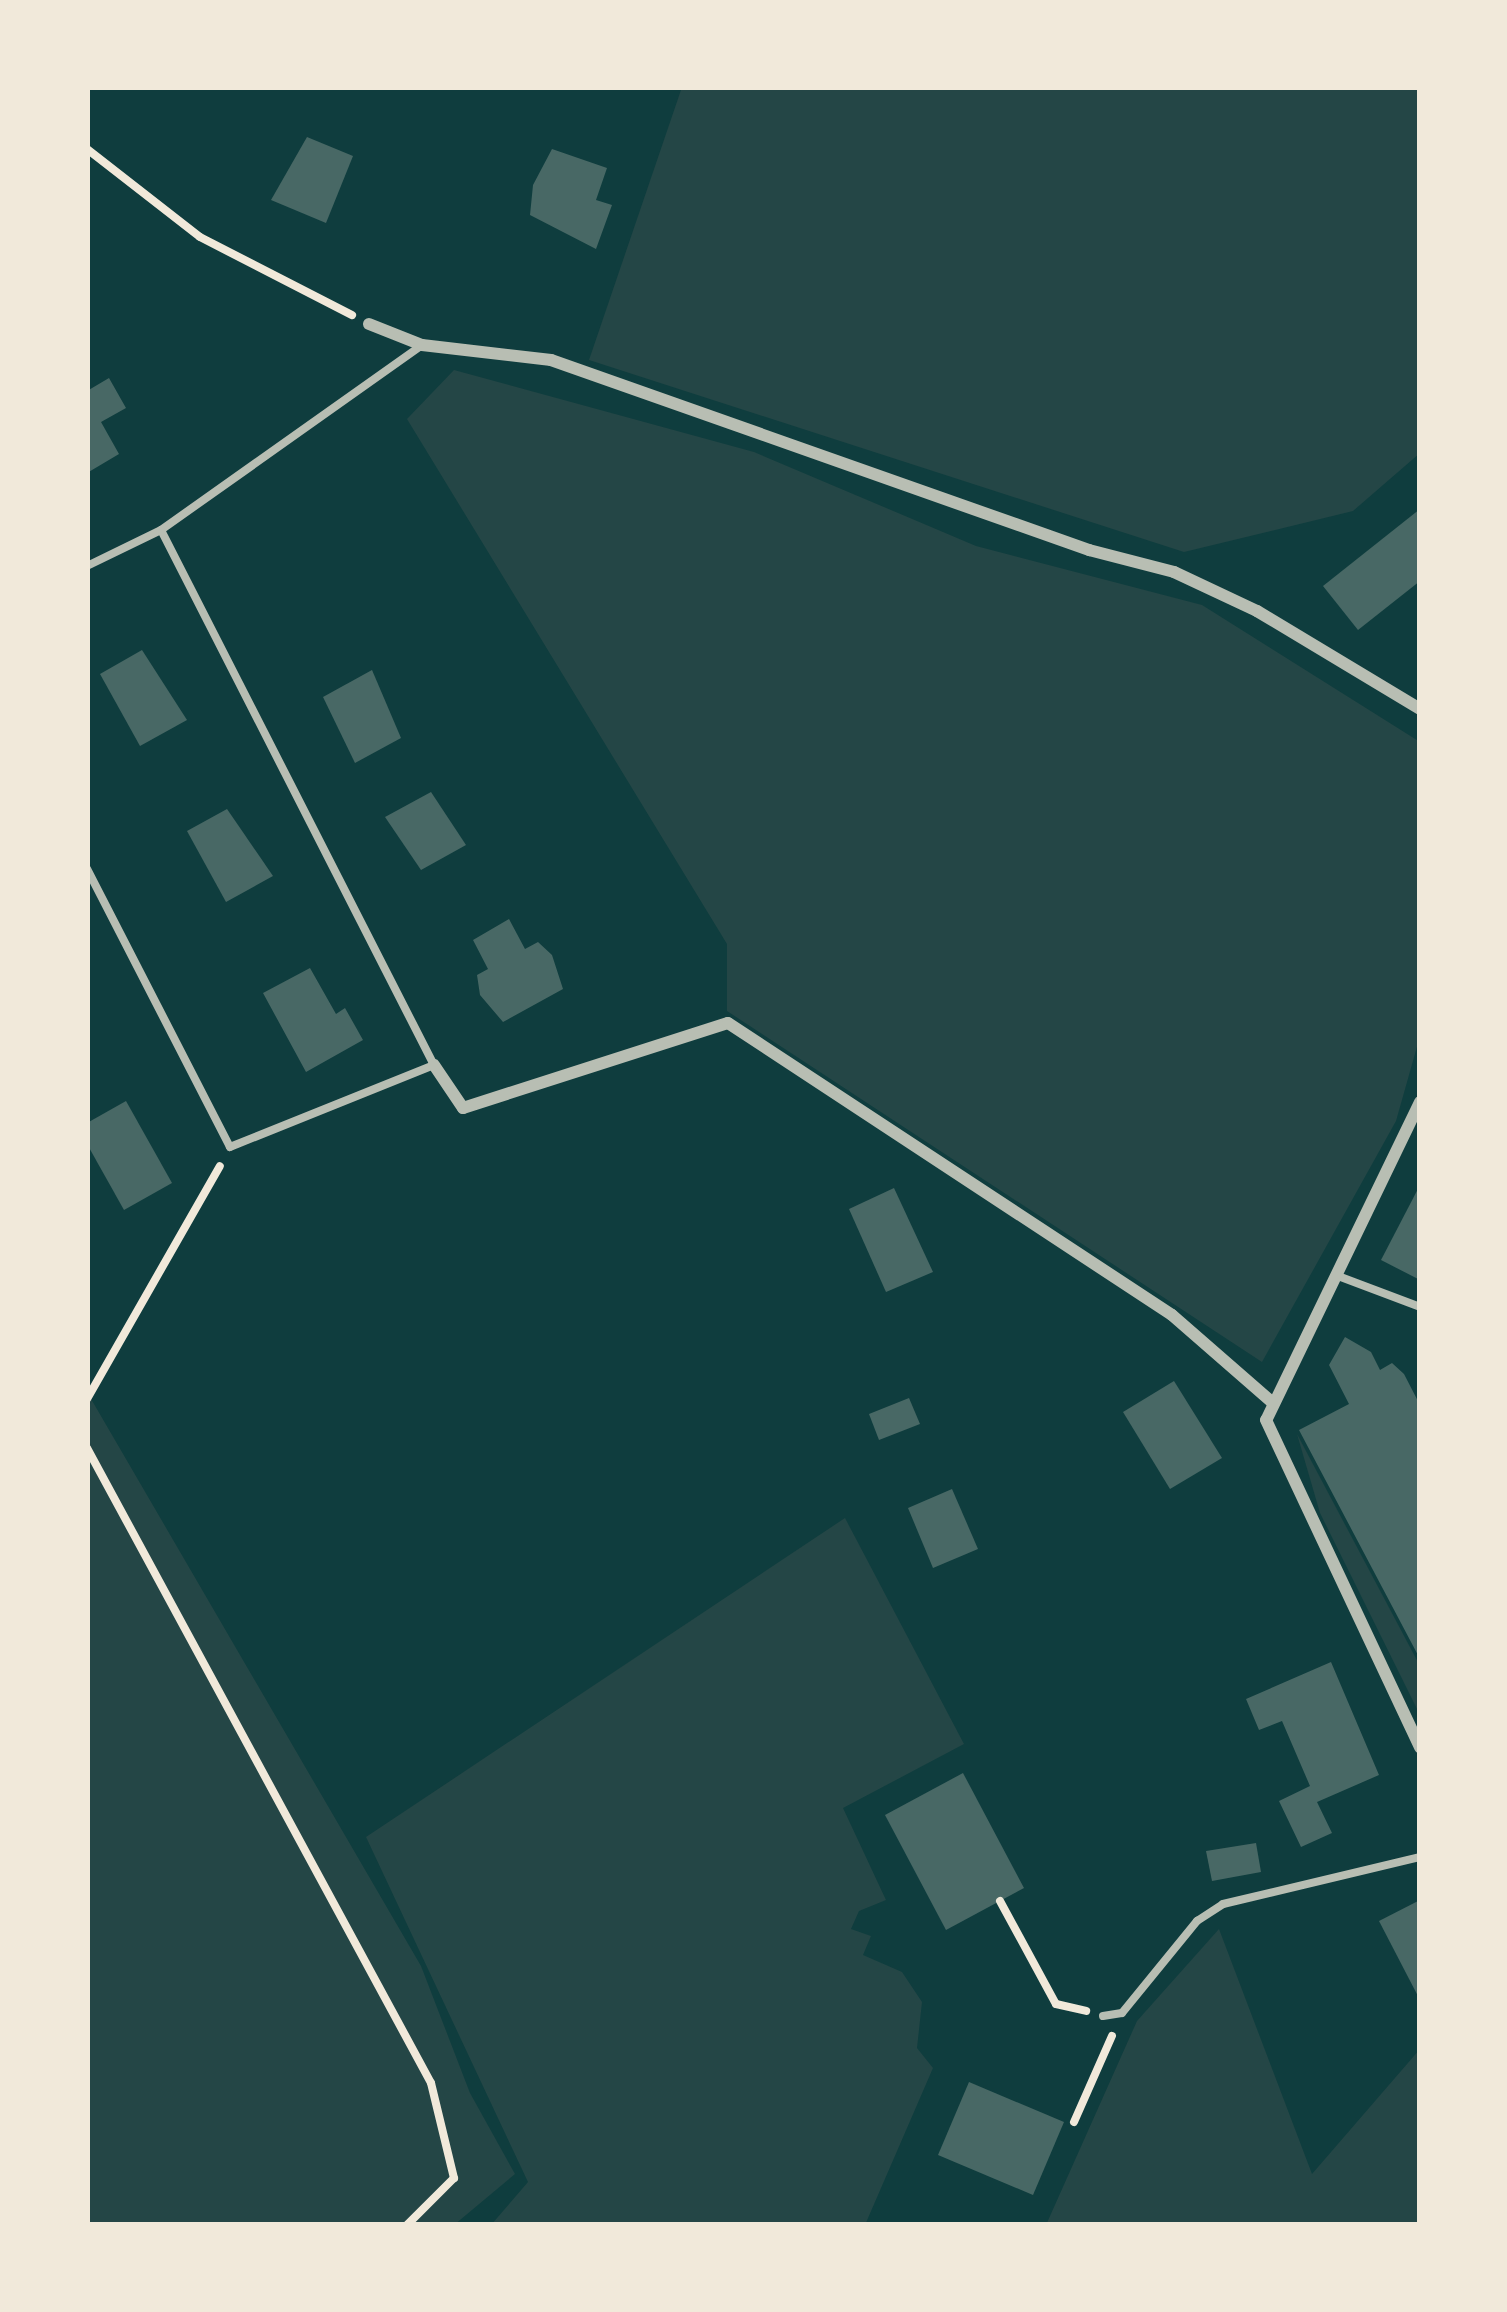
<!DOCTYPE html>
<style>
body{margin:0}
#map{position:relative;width:1507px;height:2312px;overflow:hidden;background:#0f3d3e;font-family:Commissioner,sans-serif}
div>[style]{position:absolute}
.green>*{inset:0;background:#244646}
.building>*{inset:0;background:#486865}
.path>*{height:8px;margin:-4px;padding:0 4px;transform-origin:4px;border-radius:4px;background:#f1e9da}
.service>*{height:8px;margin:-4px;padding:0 4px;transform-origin:4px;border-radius:4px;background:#b8beb3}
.minor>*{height:12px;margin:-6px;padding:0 6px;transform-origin:6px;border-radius:6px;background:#b8beb3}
span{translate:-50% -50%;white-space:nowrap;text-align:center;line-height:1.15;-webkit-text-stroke:9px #f1e9da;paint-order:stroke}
.frame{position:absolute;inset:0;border:90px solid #f1e9da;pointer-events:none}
</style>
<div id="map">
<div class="green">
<div style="clip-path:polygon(682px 87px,1420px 87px,1420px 453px,1353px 511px,1184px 552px,589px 360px)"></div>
<div style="clip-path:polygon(454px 370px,754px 452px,976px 546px,1202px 605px,1420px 742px,1420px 1036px,1396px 1121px,1262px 1362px,727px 1011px,727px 944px,407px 419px)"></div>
<div style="clip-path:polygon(87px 1392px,421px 1966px,470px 2093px,515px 2174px,454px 2225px,87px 2225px)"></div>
<div style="clip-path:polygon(1297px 1434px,1420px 1666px,1420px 1715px,1320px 1513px)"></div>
<div style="clip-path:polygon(845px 1518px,964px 1744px,843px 1808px,886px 1900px,859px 1911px,851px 1929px,871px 1936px,863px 1955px,902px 1972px,922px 2002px,917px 2048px,933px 2068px,865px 2225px,491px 2225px,528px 2182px,366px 1837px)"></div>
<div style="clip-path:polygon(1219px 1929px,1312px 2174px,1420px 2049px,1420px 2225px,1046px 2225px,1137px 2021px)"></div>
</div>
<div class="building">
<div style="clip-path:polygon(307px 137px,353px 156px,326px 223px,271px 200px)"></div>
<div style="clip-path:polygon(552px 149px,607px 168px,596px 200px,612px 205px,596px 249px,530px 215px,533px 185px)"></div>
<div style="clip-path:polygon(109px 378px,126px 408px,101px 422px,119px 454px,87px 473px,87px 391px)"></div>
<div style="clip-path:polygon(1420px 509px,1420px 581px,1358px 630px,1323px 586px)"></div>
<div style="clip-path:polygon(142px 650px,187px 720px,140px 746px,100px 674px)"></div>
<div style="clip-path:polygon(372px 670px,401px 738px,355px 763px,323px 697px)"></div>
<div style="clip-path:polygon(431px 792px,466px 845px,421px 870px,385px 817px)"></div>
<div style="clip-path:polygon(227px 809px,273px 876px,226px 902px,187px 831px)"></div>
<div style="clip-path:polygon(509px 919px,525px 949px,538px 942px,552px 955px,563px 989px,503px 1022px,480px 995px,477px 975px,488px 969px,473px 940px)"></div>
<div style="clip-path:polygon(310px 968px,336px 1014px,345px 1008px,363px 1040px,306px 1072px,263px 993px)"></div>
<div style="clip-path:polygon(126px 1101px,172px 1183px,124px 1210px,87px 1144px,87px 1123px)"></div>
<div style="clip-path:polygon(1420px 1185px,1420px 1280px,1381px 1260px)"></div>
<div style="clip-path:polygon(894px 1188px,933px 1272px,886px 1292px,849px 1209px)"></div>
<div style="clip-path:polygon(1345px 1337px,1371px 1352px,1380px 1370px,1392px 1363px,1404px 1374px,1420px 1405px,1420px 1659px,1299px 1430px,1349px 1404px,1329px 1365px)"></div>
<div style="clip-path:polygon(1174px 1381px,1222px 1458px,1170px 1489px,1123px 1412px)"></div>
<div style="clip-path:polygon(909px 1398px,920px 1424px,879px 1440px,869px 1414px)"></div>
<div style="clip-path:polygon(952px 1489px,978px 1549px,933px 1568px,908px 1508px)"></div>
<div style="clip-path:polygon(1331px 1662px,1379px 1775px,1317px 1802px,1332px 1833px,1301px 1847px,1279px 1801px,1310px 1786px,1282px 1721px,1259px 1730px,1246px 1699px)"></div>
<div style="clip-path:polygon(963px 1773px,1024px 1888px,946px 1930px,885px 1815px)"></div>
<div style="clip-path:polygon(1256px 1843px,1261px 1872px,1212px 1881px,1206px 1851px)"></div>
<div style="clip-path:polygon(1420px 1900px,1420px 2000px,1379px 1921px)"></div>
<div style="clip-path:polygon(969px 2082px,1064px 2122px,1033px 2195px,938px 2155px)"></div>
</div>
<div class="path">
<div style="left:87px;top:149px;width:143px;rotate:37.9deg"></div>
<div style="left:200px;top:237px;width:171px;rotate:27.2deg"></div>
<div style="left:87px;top:1399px;width:268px;rotate:-60.3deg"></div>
<div style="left:87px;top:1448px;width:722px;rotate:61.55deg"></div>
<div style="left:431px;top:2083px;width:98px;rotate:76.4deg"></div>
<div style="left:454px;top:2178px;width:66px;rotate:135deg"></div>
<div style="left:1000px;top:1901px;width:117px;rotate:61.5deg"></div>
<div style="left:1056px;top:2004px;width:31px;rotate:13deg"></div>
<div style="left:1074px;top:2122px;width:94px;rotate:-66.2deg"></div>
</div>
<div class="service">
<div style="left:161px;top:530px;width:320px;rotate:-35.3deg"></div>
<div style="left:87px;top:566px;width:82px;rotate:-25.9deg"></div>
<div style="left:161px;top:530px;width:601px;rotate:62.97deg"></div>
<div style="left:434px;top:1065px;width:220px;rotate:158.1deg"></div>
<div style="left:230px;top:1147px;width:313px;rotate:-117.2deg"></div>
<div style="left:1338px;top:1276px;width:88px;rotate:20.7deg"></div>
<div style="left:1103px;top:2016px;width:19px;rotate:-9deg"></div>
<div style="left:1122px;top:2013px;width:119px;rotate:-50.8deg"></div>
<div style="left:1197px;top:1921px;width:31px;rotate:-33deg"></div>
<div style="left:1223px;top:1904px;width:203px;rotate:-13.4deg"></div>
</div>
<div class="minor">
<div style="left:369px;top:324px;width:57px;rotate:21.6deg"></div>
<div style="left:422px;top:345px;width:130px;rotate:6.6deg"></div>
<div style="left:551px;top:360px;width:571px;rotate:19.45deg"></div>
<div style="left:1089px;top:550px;width:88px;rotate:14.5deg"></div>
<div style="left:1174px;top:572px;width:92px;rotate:25.2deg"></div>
<div style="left:1257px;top:611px;width:190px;rotate:31deg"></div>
<div style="left:434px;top:1065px;width:52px;rotate:56deg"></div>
<div style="left:463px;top:1108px;width:278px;rotate:-17.8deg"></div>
<div style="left:728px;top:1023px;width:531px;rotate:33.33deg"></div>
<div style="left:1172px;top:1315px;width:134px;rotate:41.1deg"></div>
<div style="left:1420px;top:1102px;width:353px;rotate:115.8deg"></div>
<div style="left:1266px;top:1420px;width:362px;rotate:64.8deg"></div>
</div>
<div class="frame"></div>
</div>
